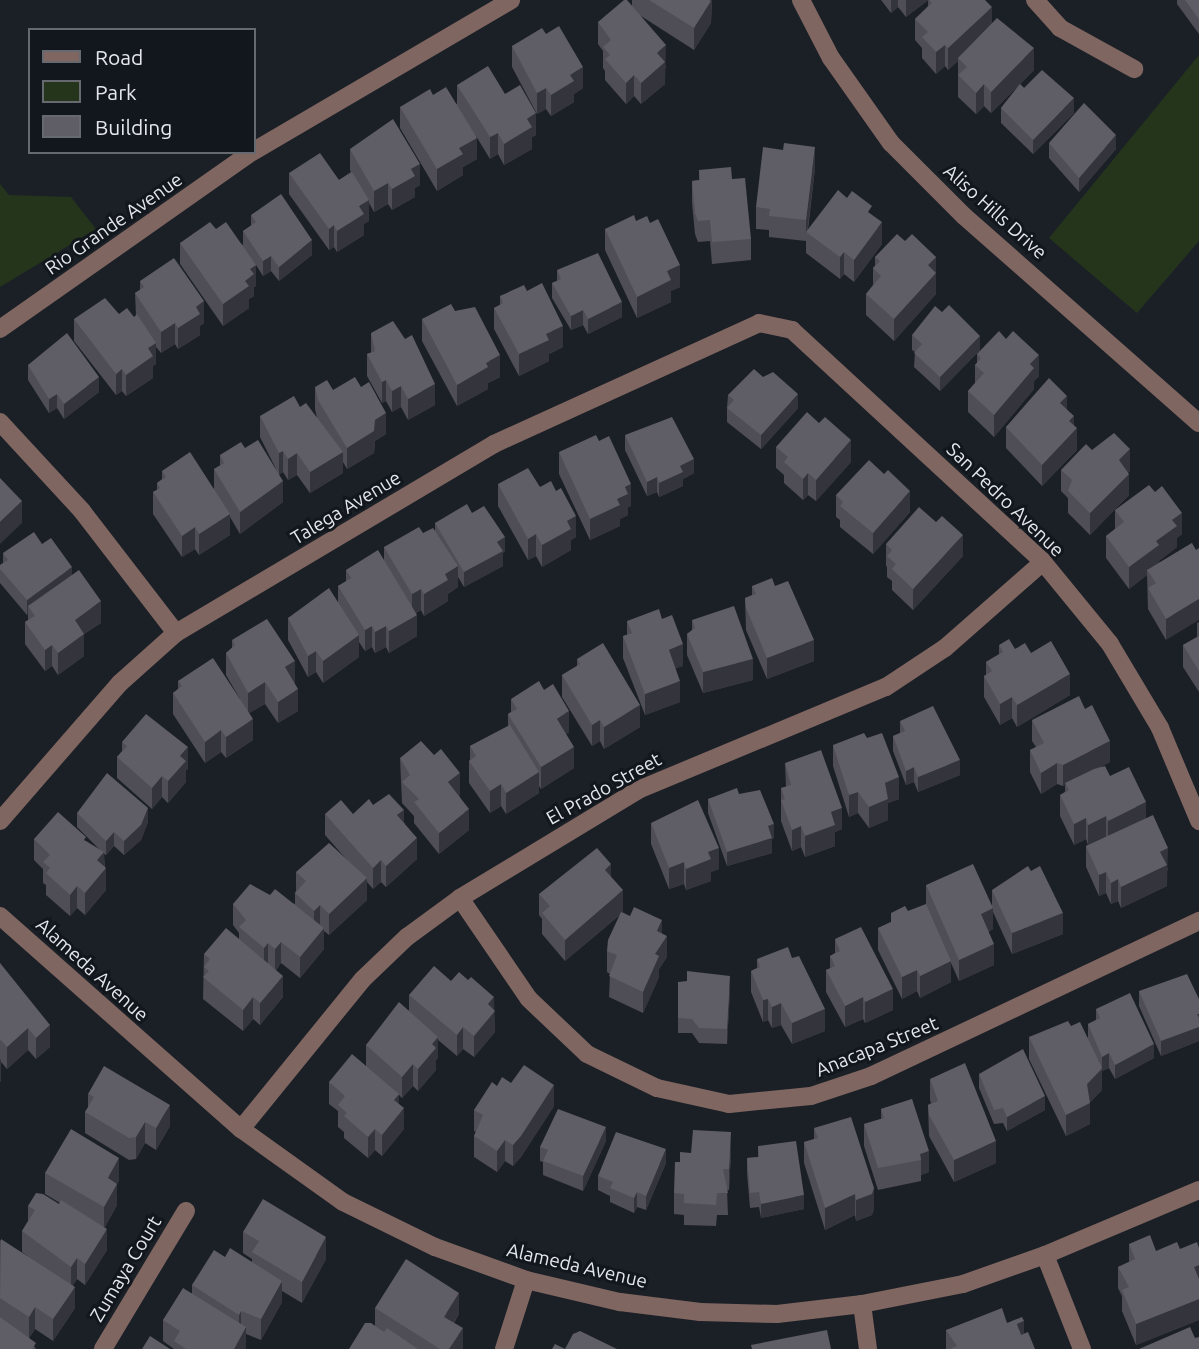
<!DOCTYPE html>
<style>
body{margin:0}
#map{position:relative;width:1199px;height:1349px;overflow:hidden;background:#1b2027;font-family:Ubuntu,sans-serif}
div>[style]{position:absolute}
.green>*{inset:0;background:#25351c}
.minor>*{height:18px;margin:-9px;padding:0 9px;transform-origin:9px;border-radius:9px;background:#806661}
.wall>*{inset:0;background:#4f4d55}
.shaded-wall>*{inset:0;background:#34343c}
.building>*{inset:0;background:#5f5d66}
span{translate:-50% -50%;white-space:nowrap;text-align:center;line-height:1.15;-webkit-text-stroke:6px #12171d;paint-order:stroke}
.street-label{font-size:19px;color:#e4e7ec}
.legend{position:absolute;left:28px;top:28px;width:228px;height:126px;box-sizing:border-box;background:#12171d;border:2px solid #666a70;margin:0;padding:9px 12px;list-style:none;font-size:21px;color:#e4e7ec}
.legend li{display:flex;align-items:center;gap:14px;height:35px}
.legend b{width:35px;border:2px solid #666a70}
</style>
<div id="map">
<div class="green">
<div style="clip-path:polygon(1199px 55px,1199px 241px,1137px 313px,1049px 238px)"></div>
<div style="clip-path:polygon(0 184px,9px 195px,71px 197px,96px 229px,0 287px)"></div>
</div>
<div class="minor">
<div style="left:801px;top:0;width:65px;rotate:62.7deg"></div>
<div style="left:831px;top:58px;width:104px;rotate:54.8deg"></div>
<div style="left:891px;top:143px;width:103px;rotate:45deg"></div>
<div style="left:964px;top:216px;width:313px;rotate:41.4deg"></div>
<div style="left:1035px;top:0;width:38px;rotate:48deg"></div>
<div style="left:1060px;top:28px;width:85px;rotate:29deg"></div>
<div style="left:254px;top:151px;width:298px;rotate:-30.4deg"></div>
<div style="left:0;top:329px;width:308px;rotate:-35.1deg"></div>
<div style="left:0;top:422px;width:121px;rotate:47.3deg"></div>
<div style="left:82px;top:511px;width:154px;rotate:52.4deg"></div>
<div style="left:0;top:821px;width:183px;rotate:-49deg"></div>
<div style="left:120px;top:683px;width:75px;rotate:-41.8deg"></div>
<div style="left:176px;top:633px;width:370px;rotate:-30.7deg"></div>
<div style="left:494px;top:444px;width:291px;rotate:-24.5deg"></div>
<div style="left:759px;top:323px;width:34px;rotate:12deg"></div>
<div style="left:792px;top:330px;width:342px;rotate:42.7deg"></div>
<div style="left:1043px;top:562px;width:106px;rotate:50.7deg"></div>
<div style="left:1110px;top:644px;width:98px;rotate:59.2deg"></div>
<div style="left:1160px;top:728px;width:101px;rotate:67.2deg"></div>
<div style="left:460px;top:898px;width:122px;rotate:55.7deg"></div>
<div style="left:529px;top:999px;width:80px;rotate:43.5deg"></div>
<div style="left:587px;top:1054px;width:78px;rotate:25.9deg"></div>
<div style="left:657px;top:1088px;width:74px;rotate:12.5deg"></div>
<div style="left:729px;top:1104px;width:82px;rotate:-5.6deg"></div>
<div style="left:811px;top:1096px;width:63px;rotate:-18.4deg"></div>
<div style="left:871px;top:1076px;width:363px;rotate:-25.3deg"></div>
<div style="left:0;top:916px;width:322px;rotate:41.5deg"></div>
<div style="left:241px;top:1129px;width:125px;rotate:35.6deg"></div>
<div style="left:343px;top:1202px;width:102px;rotate:26.1deg"></div>
<div style="left:435px;top:1247px;width:97px;rotate:19.9deg"></div>
<div style="left:526px;top:1280px;width:97px;rotate:13.2deg"></div>
<div style="left:620px;top:1302px;width:81px;rotate:7.1deg"></div>
<div style="left:700px;top:1312px;width:77px;rotate:1.5deg"></div>
<div style="left:777px;top:1314px;width:86px;rotate:-6.7deg"></div>
<div style="left:862px;top:1304px;width:103px;rotate:-11.2deg"></div>
<div style="left:963px;top:1284px;width:87px;rotate:-19.5deg"></div>
<div style="left:1045px;top:1255px;width:167px;rotate:-22.9deg"></div>
<div style="left:241px;top:1129px;width:193px;rotate:-50.9deg"></div>
<div style="left:363px;top:979px;width:61px;rotate:-43.7deg"></div>
<div style="left:407px;top:937px;width:66px;rotate:-36.3deg"></div>
<div style="left:460px;top:898px;width:208px;rotate:-31.2deg"></div>
<div style="left:638px;top:790px;width:269px;rotate:-22.6deg"></div>
<div style="left:886px;top:687px;width:71px;rotate:-33.5deg"></div>
<div style="left:945px;top:648px;width:130px;rotate:-41.3deg"></div>
<div style="left:1045px;top:1255px;width:101px;rotate:68.5deg"></div>
<div style="left:862px;top:1304px;width:45px;rotate:82.4deg"></div>
<div style="left:103px;top:1349px;width:161px;rotate:-59deg"></div>
<div style="left:504px;top:1349px;width:72px;rotate:-72.3deg"></div>
</div>
<div class="wall">
<div style="clip-path:polygon(632px 0,712px 0,711px 23px,694px 50px,641px 16px,666px 67px,665px 68px,665px 84px,641px 104px,634px 96px,626px 104px,605px 80px,605px 71px,603px 68px,603px 51px,598px 44px,598px 22px,632px 6px)"></div>
<div style="clip-path:polygon(881px 0,985px 0,992px 23px,1034px 70px,1020px 84px,1024px 88px,1074px 113px,1033px 154px,1001px 123px,1001px 108px,1020px 84px,991px 113px,984px 106px,976px 114px,958px 97px,958px 61px,948px 70px,945px 66px,936px 74px,922px 58px,922px 48px,915px 40px,915px 19px,928px 6px,928px 0,906px 17px,898px 7px,891px 13px)"></div>
<div style="clip-path:polygon(1177px 0,1199px 0,1199px 34px,1177px 4px)"></div>
<div style="clip-path:polygon(546px 34px,583px 88px,574px 94px,574px 102px,551px 116px,546px 109px,537px 114px,512px 67px,512px 46px)"></div>
<div style="clip-path:polygon(457px 85px,505px 94px,536px 135px,532px 137px,532px 149px,504px 165px,498px 154px,490px 159px,476px 136px,477px 159px,463px 167px,463px 175px,437px 191px,400px 128px,400px 107px,433px 95px,457px 104px)"></div>
<div style="clip-path:polygon(1049px 143px,1116px 149px,1079px 192px,1049px 158px)"></div>
<div style="clip-path:polygon(350px 149px,420px 185px,415px 188px,415px 197px,392px 210px,388px 204px,374px 212px,369px 203px,369px 221px,364px 224px,364px 235px,337px 252px,334px 247px,329px 250px,289px 194px,289px 173px,339px 180px,351px 172px,350px 170px)"></div>
<div style="clip-path:polygon(815px 168px,808px 230px,872px 215px,882px 244px,854px 282px,844px 274px,840px 279px,806px 253px,806px 241px,769px 237px,769px 230px,756px 229px,756px 207px)"></div>
<div style="clip-path:polygon(699px 170px,732px 179px,751px 239px,751px 260px,712px 264px,710px 241px,698px 242px,695px 234px,692px 203px,692px 181px,699px 180px)"></div>
<div style="clip-path:polygon(251px 215px,312px 255px,279px 281px,271px 271px,263px 276px,256px 265px,256px 286px,254px 287px,254px 296px,249px 299px,249px 308px,223px 326px,180px 264px,180px 243px,216px 229px,243px 245px,243px 231px,251px 226px)"></div>
<div style="clip-path:polygon(636px 221px,680px 287px,671px 291px,671px 302px,637px 318px,605px 250px,605px 229px)"></div>
<div style="clip-path:polygon(905px 241px,936px 257px,936px 294px,894px 341px,866px 315px,866px 294px,873px 285px,873px 268px,875px 266px,875px 257px)"></div>
<div style="clip-path:polygon(557px 270px,622px 317px,588px 334px,583px 325px,571px 330px,552px 298px,552px 283px,557px 281px)"></div>
<div style="clip-path:polygon(140px 281px,204px 323px,200px 326px,200px 335px,178px 349px,175px 344px,161px 353px,156px 347px,156px 364px,153px 366px,153px 378px,126px 396px,122px 391px,116px 395px,74px 341px,74px 319px,119px 314px,134px 317px,136px 316px,135px 293px,140px 290px)"></div>
<div style="clip-path:polygon(527px 291px,563px 347px,549px 354px,549px 361px,519px 376px,494px 329px,494px 308px,500px 305px,500px 296px)"></div>
<div style="clip-path:polygon(455px 311px,500px 377px,488px 383px,488px 389px,457px 406px,422px 341px,422px 319px)"></div>
<div style="clip-path:polygon(371px 333px,435px 405px,408px 420px,401px 407px,392px 412px,386px 401px,382px 403px,367px 376px,367px 354px,371px 353px)"></div>
<div style="clip-path:polygon(912px 335px,980px 350px,940px 391px,914px 367px,915px 352px,912px 350px)"></div>
<div style="clip-path:polygon(1006px 339px,1039px 376px,1034px 381px,1034px 389px,994px 437px,968px 412px,968px 391px,975px 383px,975px 365px,977px 363px,977px 354px)"></div>
<div style="clip-path:polygon(28px 365px,99px 392px,64px 419px,57px 408px,49px 413px,28px 380px)"></div>
<div style="clip-path:polygon(763px 377px,798px 408px,761px 449px,727px 422px,727px 408px,728px 395px)"></div>
<div style="clip-path:polygon(315px 387px,333px 390px,386px 434px,375px 441px,374px 453px,347px 469px,343px 462px,343px 473px,310px 493px,297px 475px,288px 480px,283px 472px,279px 474px,283px 502px,240px 534px,230px 517px,230px 535px,199px 555px,195px 549px,182px 557px,153px 514px,153px 492px,157px 490px,157px 483px,162px 479px,162px 471px,214px 489px,214px 469px,220px 466px,220px 455px,245px 448px,276px 469px,260px 437px,260px 416px,300px 407px,317px 418px,315px 409px)"></div>
<div style="clip-path:polygon(1067px 410px,1077px 450px,1042px 486px,1006px 448px,1006px 427px)"></div>
<div style="clip-path:polygon(625px 435px,694px 473px,683px 479px,683px 486px,659px 497px,657px 492px,647px 496px,625px 450px)"></div>
<div style="clip-path:polygon(776px 447px,851px 462px,816px 501px,808px 495px,803px 500px,784px 483px,784px 475px,776px 468px)"></div>
<div style="clip-path:polygon(1092px 450px,1130px 471px,1128px 472px,1129px 495px,1090px 535px,1068px 513px,1068px 498px,1061px 491px,1061px 470px)"></div>
<div style="clip-path:polygon(559px 452px,631px 506px,628px 507px,628px 515px,620px 519px,620px 526px,590px 540px,559px 474px)"></div>
<div style="clip-path:polygon(884px 474px,910px 512px,873px 554px,840px 527px,840px 520px,836px 517px,836px 495px)"></div>
<div style="clip-path:polygon(498px 484px,540px 487px,576px 537px,571px 540px,571px 550px,542px 567px,536px 556px,528px 560px,498px 506px)"></div>
<div style="clip-path:polygon(1115px 510px,1182px 534px,1177px 538px,1177px 547px,1159px 561px,1159px 563px,1192px 543px,1166px 640px,1148px 609px,1147px 575px,1129px 589px,1106px 558px,1106px 536px,1115px 529px)"></div>
<div style="clip-path:polygon(472px 513px,505px 551px,503px 553px,503px 566px,464px 587px,458px 577px,458px 587px,448px 594px,448px 601px,424px 616px,421px 610px,416px 613px,417px 636px,389px 653px,386px 647px,375px 653px,372px 647px,365px 651px,359px 642px,359px 657px,323px 683px,316px 672px,308px 677px,288px 640px,288px 618px,338px 602px,338px 586px,346px 582px,346px 570px,384px 561px,384px 547px,435px 530px,435px 523px)"></div>
<div style="clip-path:polygon(42px 544px,72px 575px,101px 623px,84px 634px,84px 656px,58px 675px,52px 666px,45px 671px,25px 644px,25px 622px,28px 620px,28px 613px,27px 615px,0 583px,0 565px,3px 563px,3px 553px)"></div>
<div style="clip-path:polygon(886px 544px,963px 556px,913px 610px,892px 590px,892px 581px,887px 577px,887px 567px,886px 566px)"></div>
<div style="clip-path:polygon(752px 586px,775px 586px,814px 661px,767px 679px,746px 630px,745px 598px,752px 595px)"></div>
<div style="clip-path:polygon(692px 620px,753px 680px,703px 693px,687px 655px,687px 634px,692px 630px)"></div>
<div style="clip-path:polygon(627px 621px,683px 666px,675px 668px,680px 702px,645px 715px,623px 658px,623px 636px,627px 635px)"></div>
<div style="clip-path:polygon(1199px 622px,1199px 692px,1183px 667px,1183px 645px,1197px 637px,1197px 623px)"></div>
<div style="clip-path:polygon(232px 640px,295px 682px,294px 683px,298px 711px,278px 723px,265px 704px,249px 713px,253px 740px,226px 758px,221px 752px,205px 763px,173px 714px,173px 693px,178px 689px,178px 681px,240px 699px,226px 675px,226px 653px,232px 648px)"></div>
<div style="clip-path:polygon(999px 645px,1031px 653px,1070px 695px,1017px 727px,1012px 718px,1000px 725px,984px 697px,984px 676px,986px 675px,986px 662px,999px 654px)"></div>
<div style="clip-path:polygon(577px 659px,640px 727px,604px 749px,600px 741px,592px 746px,562px 697px,562px 675px,577px 666px)"></div>
<div style="clip-path:polygon(511px 699px,569px 732px,566px 734px,574px 768px,541px 789px,539px 786px,539px 793px,506px 814px,501px 806px,490px 813px,469px 783px,469px 761px,470px 760px,470px 746px,508px 726px,508px 714px,511px 712px)"></div>
<div style="clip-path:polygon(1032px 720px,1110px 762px,1100px 767px,1110px 776px,1146px 818px,1168px 870px,1167px 870px,1167px 886px,1121px 908px,1118px 901px,1111px 904px,1106px 893px,1099px 896px,1086px 867px,1086px 846px,1088px 845px,1086px 839px,1074px 845px,1060px 816px,1060px 795px,1065px 792px,1065px 785px,1063px 786px,1057px 784px,1041px 794px,1030px 772px,1030px 750px,1036px 747px,1032px 741px)"></div>
<div style="clip-path:polygon(900px 721px,960px 775px,918px 792px,914px 782px,906px 785px,893px 751px,893px 736px,900px 733px)"></div>
<div style="clip-path:polygon(122px 742px,188px 769px,186px 770px,186px 782px,168px 803px,162px 797px,152px 809px,117px 778px,117px 757px,122px 751px)"></div>
<div style="clip-path:polygon(833px 745px,899px 799px,888px 803px,888px 820px,869px 828px,858px 813px,849px 817px,833px 766px)"></div>
<div style="clip-path:polygon(400px 758px,460px 794px,459px 795px,469px 830px,439px 854px,414px 823px,414px 816px,402px 803px)"></div>
<div style="clip-path:polygon(785px 763px,842px 829px,835px 832px,835px 846px,805px 857px,801px 847px,792px 851px,781px 821px,781px 788px,786px 787px)"></div>
<div style="clip-path:polygon(739px 794px,774px 838px,772px 839px,772px 853px,727px 866px,708px 813px,708px 799px)"></div>
<div style="clip-path:polygon(373px 805px,404px 822px,417px 859px,386px 887px,381px 882px,373px 889px,367px 882px,367px 900px,329px 935px,324px 931px,324px 949px,300px 978px,281px 963px,276px 970px,283px 997px,260px 1025px,253px 1019px,243px 1031px,203px 999px,204px 954px,239px 940px,239px 933px,233px 925px,233px 904px,270px 895px,295px 904px,295px 893px,296px 891px,296px 872px,347px 860px,325px 835px,325px 814px,353px 814px)"></div>
<div style="clip-path:polygon(77px 813px,148px 822px,141px 840px,124px 855px,114px 846px,106px 855px,104px 854px,106px 890px,85px 915px,77px 908px,70px 916px,46px 895px,46px 885px,43px 883px,43px 869px,34px 860px,34px 839px,86px 841px,100px 850px,77px 827px)"></div>
<div style="clip-path:polygon(651px 823px,719px 869px,711px 872px,711px 881px,686px 890px,684px 884px,669px 889px,651px 844px)"></div>
<div style="clip-path:polygon(611px 877px,622px 912px,662px 934px,667px 957px,659px 969px,659px 977px,643px 1013px,609px 997px,610px 974px,607px 972px,607px 951px,621px 914px,565px 961px,542px 934px,542px 919px,539px 915px,539px 894px)"></div>
<div style="clip-path:polygon(926px 885px,992px 907px,992px 890px,1063px 934px,1012px 954px,993px 912px,993px 929px,988px 932px,994px 965px,959px 981px,951px 963px,951px 982px,920px 998px,917px 991px,902px 999px,878px 950px,878px 928px,891px 922px,908px 911px,926px 905px)"></div>
<div style="clip-path:polygon(835px 939px,893px 1010px,865px 1023px,863px 1019px,845px 1027px,826px 992px,826px 970px,830px 969px,830px 956px,835px 953px)"></div>
<div style="clip-path:polygon(757px 959px,825px 1031px,792px 1044px,781px 1025px,772px 1028px,768px 1020px,763px 1022px,751px 992px,751px 971px,757px 968px)"></div>
<div style="clip-path:polygon(0 963px,50px 1047px,36px 1059px,28px 1050px,7px 1069px,1px 1062px,1px 1080px,0 1082px)"></div>
<div style="clip-path:polygon(451px 981px,494px 1010px,495px 1032px,474px 1057px,463px 1049px,457px 1056px,438px 1040px,438px 1058px,436px 1060px,436px 1070px,418px 1091px,413px 1086px,402px 1098px,399px 1095px,399px 1104px,404px 1129px,382px 1156px,375px 1150px,368px 1158px,344px 1138px,344px 1132px,338px 1127px,338px 1111px,329px 1104px,329px 1082px,366px 1066px,366px 1045px,409px 1010px,409px 995px)"></div>
<div style="clip-path:polygon(678px 982px,730px 990px,727px 1044px,699px 1043px,692px 1033px,678px 1033px)"></div>
<div style="clip-path:polygon(1139px 991px,1199px 999px,1199px 1041px,1161px 1056px,1139px 1006px)"></div>
<div style="clip-path:polygon(1096px 1009px,1154px 1058px,1115px 1079px,1109px 1068px,1102px 1071px,1102px 1090px,1090px 1102px,1090px 1124px,1066px 1136px,1029px 1059px,1029px 1037px,1071px 1026px,1088px 1038px,1088px 1024px,1096px 1020px)"></div>
<div style="clip-path:polygon(979px 1074px,1045px 1110px,1007px 1131px,1003px 1123px,994px 1124px,979px 1088px)"></div>
<div style="clip-path:polygon(930px 1079px,996px 1163px,954px 1182px,929px 1136px,928px 1105px,931px 1103px,930px 1100px)"></div>
<div style="clip-path:polygon(511px 1083px,554px 1106px,521px 1157px,513px 1166px,505px 1161px,497px 1172px,474px 1157px,474px 1136px,476px 1132px,474px 1131px,474px 1110px,497px 1086px)"></div>
<div style="clip-path:polygon(88px 1094px,170px 1126px,156px 1150px,145px 1143px,136px 1159px,129px 1160px,85px 1133px,85px 1112px,88px 1108px)"></div>
<div style="clip-path:polygon(912px 1099px,929px 1172px,921px 1175px,921px 1181px,878px 1190px,864px 1146px,864px 1124px,881px 1119px,881px 1109px)"></div>
<div style="clip-path:polygon(814px 1128px,874px 1209px,872px 1215px,856px 1221px,855px 1215px,825px 1230px,804px 1163px,804px 1142px,814px 1139px)"></div>
<div style="clip-path:polygon(606px 1141px,583px 1191px,543px 1175px,543px 1162px,540px 1161px,540px 1147px)"></div>
<div style="clip-path:polygon(758px 1146px,804px 1209px,761px 1218px,759px 1207px,750px 1208px,747px 1173px,747px 1158px,758px 1157px)"></div>
<div style="clip-path:polygon(731px 1153px,729px 1190px,727px 1190px,728px 1215px,717px 1215px,716px 1226px,684px 1225px,684px 1215px,674px 1214px,674px 1193px,680px 1162px)"></div>
<div style="clip-path:polygon(666px 1163px,646px 1210px,637px 1207px,634px 1213px,610px 1202px,610px 1196px,598px 1190px,598px 1176px)"></div>
<div style="clip-path:polygon(45px 1173px,119px 1180px,117px 1184px,117px 1205px,105px 1227px,107px 1250px,85px 1285px,77px 1279px,73px 1285px,75px 1308px,53px 1341px,35px 1329px,29px 1338px,36px 1349px,0 1349px,0 1240px,30px 1258px,22px 1252px,22px 1231px,28px 1221px,28px 1206px,59px 1204px,60px 1203px,45px 1194px)"></div>
<div style="clip-path:polygon(243px 1232px,326px 1259px,302px 1303px,282px 1291px,282px 1302px,261px 1340px,246px 1334px,246px 1349px,174px 1349px,163px 1341px,163px 1320px,192px 1293px,192px 1285px,225px 1257px,252px 1262px,252px 1259px,243px 1253px)"></div>
<div style="clip-path:polygon(1129px 1244px,1156px 1251px,1199px 1248px,1199px 1320px,1136px 1345px,1122px 1311px,1122px 1296px,1118px 1288px,1118px 1267px,1129px 1262px)"></div>
<div style="clip-path:polygon(375px 1308px,459px 1314px,454px 1323px,463px 1349px,349px 1349px,375px 1326px)"></div>
<div style="clip-path:polygon(1007px 1323px,1024px 1333px,1035px 1349px,946px 1349px,946px 1330px)"></div>
</div>
<div class="shaded-wall">
<div style="clip-path:polygon(705px 0,712px 0,711px 23px,694px 50px,694px 28px)"></div>
<div style="clip-path:polygon(891px 0,898px 0,898px 7px,891px 13px)"></div>
<div style="clip-path:polygon(906px 0,929px 0,906px 17px)"></div>
<div style="clip-path:polygon(992px 7px,992px 28px,958px 58px,958px 61px,948px 70px,948px 48px)"></div>
<div style="clip-path:polygon(666px 45px,665px 84px,641px 104px,641px 83px,657px 53px)"></div>
<div style="clip-path:polygon(945px 45px,945px 66px,936px 74px,936px 52px)"></div>
<div style="clip-path:polygon(1034px 48px,1034px 70px,991px 113px,991px 92px)"></div>
<div style="clip-path:polygon(583px 67px,583px 88px,574px 94px,574px 102px,551px 116px,551px 95px,570px 75px)"></div>
<div style="clip-path:polygon(634px 75px,634px 96px,626px 104px,626px 83px)"></div>
<div style="clip-path:polygon(984px 84px,984px 106px,976px 114px,976px 93px)"></div>
<div style="clip-path:polygon(546px 88px,546px 109px,537px 114px,537px 93px)"></div>
<div style="clip-path:polygon(1074px 98px,1074px 113px,1033px 154px,1033px 140px)"></div>
<div style="clip-path:polygon(536px 113px,536px 135px,532px 137px,532px 149px,504px 165px,504px 144px,527px 119px)"></div>
<div style="clip-path:polygon(498px 133px,498px 154px,490px 159px,490px 137px)"></div>
<div style="clip-path:polygon(1116px 135px,1116px 149px,1079px 192px,1079px 178px)"></div>
<div style="clip-path:polygon(477px 138px,477px 159px,463px 167px,463px 175px,437px 191px,437px 169px,459px 148px)"></div>
<div style="clip-path:polygon(815px 147px,815px 168px,807px 233px,806px 232px,806px 220px)"></div>
<div style="clip-path:polygon(420px 164px,420px 185px,415px 188px,415px 197px,392px 210px,392px 189px,411px 169px)"></div>
<div style="clip-path:polygon(388px 183px,388px 204px,374px 212px,374px 191px)"></div>
<div style="clip-path:polygon(369px 200px,369px 221px,364px 224px,364px 235px,337px 252px,337px 231px,359px 206px)"></div>
<div style="clip-path:polygon(882px 222px,882px 244px,854px 282px,854px 260px)"></div>
<div style="clip-path:polygon(334px 225px,334px 247px,329px 250px,329px 229px)"></div>
<div style="clip-path:polygon(312px 240px,312px 255px,279px 281px,279px 267px)"></div>
<div style="clip-path:polygon(844px 252px,844px 274px,840px 279px,840px 257px)"></div>
<div style="clip-path:polygon(271px 256px,271px 271px,263px 276px,263px 261px)"></div>
<div style="clip-path:polygon(936px 257px,936px 294px,894px 341px,894px 319px,928px 265px)"></div>
<div style="clip-path:polygon(256px 265px,256px 286px,254px 287px,254px 296px,249px 299px,249px 308px,223px 326px,223px 304px,245px 281px,250px 269px)"></div>
<div style="clip-path:polygon(680px 265px,680px 287px,671px 291px,671px 302px,637px 318px,637px 297px,667px 271px)"></div>
<div style="clip-path:polygon(204px 301px,204px 323px,200px 326px,200px 335px,178px 349px,178px 328px,196px 307px)"></div>
<div style="clip-path:polygon(622px 302px,622px 317px,588px 334px,588px 319px)"></div>
<div style="clip-path:polygon(583px 310px,583px 325px,571px 330px,571px 316px)"></div>
<div style="clip-path:polygon(175px 323px,175px 344px,161px 353px,161px 332px)"></div>
<div style="clip-path:polygon(563px 326px,563px 347px,549px 354px,549px 361px,519px 376px,519px 354px,546px 334px)"></div>
<div style="clip-path:polygon(980px 336px,980px 350px,940px 391px,940px 377px)"></div>
<div style="clip-path:polygon(156px 343px,156px 364px,153px 366px,153px 378px,126px 396px,126px 375px,148px 348px)"></div>
<div style="clip-path:polygon(500px 355px,500px 377px,488px 383px,488px 389px,457px 406px,457px 385px,486px 363px)"></div>
<div style="clip-path:polygon(1039px 355px,1039px 376px,1034px 381px,1034px 389px,994px 437px,994px 415px,1030px 364px)"></div>
<div style="clip-path:polygon(122px 369px,122px 391px,116px 395px,116px 374px)"></div>
<div style="clip-path:polygon(99px 377px,99px 392px,64px 419px,64px 404px)"></div>
<div style="clip-path:polygon(386px 380px,386px 401px,382px 403px,382px 382px)"></div>
<div style="clip-path:polygon(435px 384px,435px 405px,408px 420px,408px 399px)"></div>
<div style="clip-path:polygon(401px 386px,401px 407px,392px 412px,392px 391px)"></div>
<div style="clip-path:polygon(57px 394px,57px 408px,49px 413px,49px 399px)"></div>
<div style="clip-path:polygon(798px 394px,798px 408px,761px 449px,761px 435px)"></div>
<div style="clip-path:polygon(1067px 396px,1067px 417px,1060px 403px)"></div>
<div style="clip-path:polygon(386px 413px,386px 434px,375px 441px,374px 453px,347px 469px,347px 448px,375px 420px)"></div>
<div style="clip-path:polygon(1074px 416px,1074px 431px,1077px 428px,1077px 450px,1042px 486px,1042px 465px,1069px 421px)"></div>
<div style="clip-path:polygon(851px 440px,851px 462px,816px 501px,816px 480px)"></div>
<div style="clip-path:polygon(1130px 449px,1130px 471px,1119px 481px,1119px 460px)"></div>
<div style="clip-path:polygon(283px 451px,283px 472px,279px 475px,279px 453px)"></div>
<div style="clip-path:polygon(343px 452px,343px 473px,310px 493px,310px 472px)"></div>
<div style="clip-path:polygon(297px 453px,297px 475px,288px 480px,288px 459px)"></div>
<div style="clip-path:polygon(694px 459px,694px 473px,683px 479px,683px 486px,659px 497px,659px 483px,680px 466px)"></div>
<div style="clip-path:polygon(808px 473px,808px 495px,803px 500px,803px 479px)"></div>
<div style="clip-path:polygon(1129px 474px,1129px 495px,1090px 535px,1090px 513px)"></div>
<div style="clip-path:polygon(657px 477px,657px 492px,647px 496px,647px 482px)"></div>
<div style="clip-path:polygon(283px 481px,283px 502px,240px 534px,240px 512px)"></div>
<div style="clip-path:polygon(631px 484px,631px 506px,628px 507px,628px 515px,620px 519px,620px 526px,590px 540px,590px 519px,617px 499px,625px 487px)"></div>
<div style="clip-path:polygon(910px 491px,910px 512px,873px 554px,873px 533px)"></div>
<div style="clip-path:polygon(22px 501px,22px 523px,0 544px,0 522px)"></div>
<div style="clip-path:polygon(1182px 513px,1182px 534px,1177px 538px,1177px 547px,1159px 561px,1159px 566px,1147px 570px,1147px 575px,1129px 589px,1129px 567px,1156px 541px,1172px 520px)"></div>
<div style="clip-path:polygon(230px 514px,230px 535px,199px 555px,199px 534px)"></div>
<div style="clip-path:polygon(576px 516px,576px 537px,571px 540px,571px 550px,542px 567px,542px 545px,567px 521px)"></div>
<div style="clip-path:polygon(195px 527px,195px 549px,182px 557px,182px 536px)"></div>
<div style="clip-path:polygon(536px 534px,536px 556px,528px 560px,528px 539px)"></div>
<div style="clip-path:polygon(963px 535px,963px 556px,913px 610px,913px 589px)"></div>
<div style="clip-path:polygon(505px 537px,505px 551px,503px 553px,503px 566px,464px 587px,464px 572px,497px 542px)"></div>
<div style="clip-path:polygon(458px 566px,458px 587px,448px 594px,448px 601px,424px 616px,424px 594px,445px 574px)"></div>
<div style="clip-path:polygon(72px 567px,72px 581px,28px 606px,28px 613px,27px 615px,27px 600px)"></div>
<div style="clip-path:polygon(421px 589px,421px 610px,412px 615px,412px 594px)"></div>
<div style="clip-path:polygon(1199px 599px,1199px 620px,1166px 640px,1166px 619px)"></div>
<div style="clip-path:polygon(101px 601px,101px 623px,84px 634px,84px 656px,58px 675px,58px 653px,75px 620px)"></div>
<div style="clip-path:polygon(417px 615px,417px 636px,389px 653px,389px 631px)"></div>
<div style="clip-path:polygon(372px 626px,372px 647px,365px 651px,365px 630px)"></div>
<div style="clip-path:polygon(386px 626px,386px 647px,375px 653px,375px 632px)"></div>
<div style="clip-path:polygon(359px 635px,359px 657px,323px 683px,323px 661px)"></div>
<div style="clip-path:polygon(814px 640px,814px 661px,767px 679px,767px 658px)"></div>
<div style="clip-path:polygon(683px 644px,683px 666px,669px 671px,669px 650px)"></div>
<div style="clip-path:polygon(52px 645px,52px 666px,45px 671px,45px 650px)"></div>
<div style="clip-path:polygon(316px 651px,316px 672px,308px 677px,308px 656px)"></div>
<div style="clip-path:polygon(753px 659px,753px 680px,703px 693px,703px 672px)"></div>
<div style="clip-path:polygon(295px 661px,295px 682px,285px 689px,285px 667px)"></div>
<div style="clip-path:polygon(1070px 674px,1070px 695px,1017px 727px,1017px 705px)"></div>
<div style="clip-path:polygon(680px 681px,680px 702px,645px 715px,645px 694px)"></div>
<div style="clip-path:polygon(265px 682px,265px 704px,248px 714px,248px 693px)"></div>
<div style="clip-path:polygon(298px 689px,298px 711px,278px 723px,278px 702px)"></div>
<div style="clip-path:polygon(1012px 697px,1012px 718px,1000px 725px,1000px 704px)"></div>
<div style="clip-path:polygon(640px 705px,640px 727px,604px 749px,604px 727px)"></div>
<div style="clip-path:polygon(569px 711px,569px 732px,557px 740px,557px 719px)"></div>
<div style="clip-path:polygon(253px 719px,253px 740px,226px 758px,226px 737px)"></div>
<div style="clip-path:polygon(600px 720px,600px 741px,592px 746px,592px 725px)"></div>
<div style="clip-path:polygon(221px 730px,221px 752px,205px 763px,205px 742px)"></div>
<div style="clip-path:polygon(1110px 741px,1110px 762px,1063px 786px,1063px 765px)"></div>
<div style="clip-path:polygon(188px 747px,188px 769px,186px 770px,186px 782px,168px 803px,168px 781px,180px 756px)"></div>
<div style="clip-path:polygon(574px 747px,574px 768px,541px 789px,541px 767px)"></div>
<div style="clip-path:polygon(960px 760px,960px 775px,918px 792px,918px 777px)"></div>
<div style="clip-path:polygon(1057px 763px,1057px 784px,1041px 794px,1041px 773px)"></div>
<div style="clip-path:polygon(914px 767px,914px 782px,906px 785px,906px 771px)"></div>
<div style="clip-path:polygon(539px 772px,539px 793px,506px 814px,506px 793px)"></div>
<div style="clip-path:polygon(460px 773px,460px 794px,448px 803px,448px 782px)"></div>
<div style="clip-path:polygon(162px 776px,162px 797px,152px 809px,152px 788px)"></div>
<div style="clip-path:polygon(899px 777px,899px 799px,888px 803px,888px 820px,869px 828px,869px 807px,885px 783px)"></div>
<div style="clip-path:polygon(501px 784px,501px 806px,490px 813px,490px 791px)"></div>
<div style="clip-path:polygon(858px 792px,858px 813px,849px 817px,849px 795px)"></div>
<div style="clip-path:polygon(1146px 802px,1146px 823px,1108px 842px,1108px 821px)"></div>
<div style="clip-path:polygon(148px 808px,148px 822px,141px 840px,124px 855px,124px 841px)"></div>
<div style="clip-path:polygon(842px 808px,842px 829px,835px 832px,835px 846px,805px 857px,805px 836px,831px 812px)"></div>
<div style="clip-path:polygon(469px 809px,469px 830px,439px 854px,439px 833px)"></div>
<div style="clip-path:polygon(404px 810px,404px 831px,397px 815px)"></div>
<div style="clip-path:polygon(1106px 816px,1106px 837px,1088px 846px,1088px 825px)"></div>
<div style="clip-path:polygon(1086px 818px,1086px 839px,1074px 845px,1074px 824px)"></div>
<div style="clip-path:polygon(774px 824px,774px 838px,772px 839px,772px 853px,727px 866px,727px 852px,768px 826px)"></div>
<div style="clip-path:polygon(801px 826px,801px 847px,792px 851px,792px 830px)"></div>
<div style="clip-path:polygon(114px 832px,114px 846px,106px 855px,106px 841px)"></div>
<div style="clip-path:polygon(417px 838px,417px 859px,386px 887px,386px 866px)"></div>
<div style="clip-path:polygon(719px 848px,719px 869px,711px 872px,711px 881px,686px 890px,686px 869px,708px 852px)"></div>
<div style="clip-path:polygon(1168px 848px,1167px 886px,1121px 908px,1121px 887px,1160px 852px)"></div>
<div style="clip-path:polygon(104px 852px,104px 871px,106px 868px,106px 890px,85px 915px,85px 893px,97px 860px)"></div>
<div style="clip-path:polygon(381px 860px,381px 882px,373px 889px,373px 868px)"></div>
<div style="clip-path:polygon(684px 862px,684px 884px,669px 889px,669px 868px)"></div>
<div style="clip-path:polygon(611px 864px,611px 885px,605px 870px)"></div>
<div style="clip-path:polygon(1106px 872px,1106px 893px,1099px 896px,1099px 875px)"></div>
<div style="clip-path:polygon(367px 878px,367px 900px,329px 935px,329px 914px)"></div>
<div style="clip-path:polygon(1118px 879px,1118px 901px,1111px 904px,1111px 883px)"></div>
<div style="clip-path:polygon(77px 886px,77px 908px,70px 916px,70px 895px)"></div>
<div style="clip-path:polygon(623px 890px,623px 912px,565px 961px,565px 940px)"></div>
<div style="clip-path:polygon(320px 905px,320px 927px,314px 933px,314px 911px)"></div>
<div style="clip-path:polygon(993px 908px,993px 929px,981px 935px,981px 914px)"></div>
<div style="clip-path:polygon(1063px 913px,1063px 934px,1012px 954px,1012px 933px)"></div>
<div style="clip-path:polygon(662px 920px,662px 942px,667px 936px,667px 957px,659px 969px,659px 977px,643px 1013px,643px 992px,657px 931px)"></div>
<div style="clip-path:polygon(324px 928px,324px 949px,300px 978px,300px 957px)"></div>
<div style="clip-path:polygon(281px 942px,281px 963px,275px 970px,275px 949px)"></div>
<div style="clip-path:polygon(268px 943px,268px 964px,264px 969px,264px 948px)"></div>
<div style="clip-path:polygon(994px 944px,994px 965px,959px 981px,959px 960px)"></div>
<div style="clip-path:polygon(951px 961px,951px 982px,920px 998px,920px 976px)"></div>
<div style="clip-path:polygon(917px 970px,917px 991px,902px 999px,902px 977px)"></div>
<div style="clip-path:polygon(283px 976px,283px 997px,260px 1025px,260px 1003px)"></div>
<div style="clip-path:polygon(730px 976px,730px 990px,727px 1044px,727px 1029px)"></div>
<div style="clip-path:polygon(893px 989px,893px 1010px,865px 1023px,865px 1002px)"></div>
<div style="clip-path:polygon(253px 997px,253px 1019px,243px 1031px,243px 1010px)"></div>
<div style="clip-path:polygon(494px 997px,495px 1032px,474px 1057px,474px 1036px,488px 1004px)"></div>
<div style="clip-path:polygon(863px 997px,863px 1019px,845px 1027px,845px 1006px)"></div>
<div style="clip-path:polygon(768px 999px,768px 1020px,763px 1022px,763px 1000px)"></div>
<div style="clip-path:polygon(781px 1003px,781px 1025px,772px 1028px,772px 1007px)"></div>
<div style="clip-path:polygon(825px 1009px,825px 1031px,792px 1044px,792px 1023px)"></div>
<div style="clip-path:polygon(1197px 1014px,1199px 1014px,1199px 1041px,1161px 1056px,1161px 1041px)"></div>
<div style="clip-path:polygon(50px 1025px,50px 1047px,36px 1059px,36px 1038px)"></div>
<div style="clip-path:polygon(463px 1027px,463px 1049px,457px 1056px,457px 1035px)"></div>
<div style="clip-path:polygon(28px 1028px,28px 1050px,7px 1069px,7px 1047px)"></div>
<div style="clip-path:polygon(438px 1037px,438px 1058px,436px 1060px,436px 1070px,418px 1091px,418px 1069px,432px 1044px)"></div>
<div style="clip-path:polygon(1154px 1044px,1154px 1058px,1115px 1079px,1115px 1065px)"></div>
<div style="clip-path:polygon(1109px 1053px,1109px 1068px,1102px 1071px,1102px 1090px,1089px 1103px,1090px 1103px,1090px 1124px,1066px 1136px,1066px 1115px,1087px 1084px,1102px 1069px,1102px 1057px)"></div>
<div style="clip-path:polygon(1px 1058px,1px 1080px,0 1082px,0 1061px)"></div>
<div style="clip-path:polygon(413px 1064px,413px 1086px,402px 1098px,402px 1077px)"></div>
<div style="clip-path:polygon(554px 1085px,554px 1106px,521px 1157px,513px 1166px,513px 1145px)"></div>
<div style="clip-path:polygon(399px 1094px,399px 1114px,404px 1108px,404px 1129px,382px 1156px,382px 1135px,394px 1100px)"></div>
<div style="clip-path:polygon(1045px 1096px,1045px 1110px,1007px 1131px,1007px 1117px)"></div>
<div style="clip-path:polygon(170px 1105px,170px 1126px,156px 1150px,156px 1128px)"></div>
<div style="clip-path:polygon(145px 1122px,145px 1143px,136px 1159px,136px 1137px)"></div>
<div style="clip-path:polygon(606px 1127px,606px 1141px,583px 1191px,583px 1176px)"></div>
<div style="clip-path:polygon(375px 1129px,375px 1150px,368px 1158px,368px 1137px)"></div>
<div style="clip-path:polygon(731px 1132px,731px 1153px,729px 1190px,729px 1169px)"></div>
<div style="clip-path:polygon(505px 1140px,505px 1161px,497px 1172px,497px 1151px)"></div>
<div style="clip-path:polygon(996px 1141px,996px 1163px,954px 1182px,954px 1160px)"></div>
<div style="clip-path:polygon(666px 1149px,666px 1163px,646px 1210px,646px 1196px)"></div>
<div style="clip-path:polygon(929px 1151px,929px 1172px,921px 1175px,921px 1160px,920px 1154px)"></div>
<div style="clip-path:polygon(119px 1158px,119px 1180px,108px 1200px,108px 1178px)"></div>
<div style="clip-path:polygon(117px 1184px,117px 1205px,104px 1229px,104px 1207px)"></div>
<div style="clip-path:polygon(874px 1188px,874px 1209px,872px 1215px,856px 1221px,856px 1200px)"></div>
<div style="clip-path:polygon(637px 1192px,637px 1207px,634px 1213px,634px 1198px)"></div>
<div style="clip-path:polygon(855px 1194px,855px 1215px,825px 1230px,825px 1208px)"></div>
<div style="clip-path:polygon(804px 1195px,804px 1209px,761px 1218px,761px 1204px)"></div>
<div style="clip-path:polygon(107px 1229px,107px 1250px,85px 1285px,85px 1264px)"></div>
<div style="clip-path:polygon(326px 1237px,326px 1259px,302px 1303px,302px 1282px)"></div>
<div style="clip-path:polygon(77px 1258px,77px 1279px,71px 1288px,71px 1267px)"></div>
<div style="clip-path:polygon(1199px 1265px,1199px 1286px,1194px 1267px)"></div>
<div style="clip-path:polygon(282px 1281px,282px 1302px,261px 1340px,261px 1319px)"></div>
<div style="clip-path:polygon(75px 1287px,75px 1308px,53px 1341px,53px 1319px)"></div>
<div style="clip-path:polygon(459px 1293px,459px 1314px,444px 1338px,444px 1317px)"></div>
<div style="clip-path:polygon(1199px 1299px,1199px 1320px,1136px 1345px,1136px 1324px)"></div>
<div style="clip-path:polygon(35px 1307px,35px 1329px,29px 1338px,29px 1317px)"></div>
<div style="clip-path:polygon(241px 1311px,241px 1332px,239px 1336px,239px 1315px)"></div>
<div style="clip-path:polygon(1024px 1321px,1024px 1343px,1017px 1324px)"></div>
<div style="clip-path:polygon(246px 1327px,246px 1349px,234px 1349px)"></div>
<div style="clip-path:polygon(463px 1328px,463px 1349px,449px 1349px)"></div>
</div>
<div class="building">
<div style="clip-path:polygon(624px 0,627px 0,666px 45px,657px 53px,665px 62px,641px 83px,634px 75px,626px 83px,605px 59px,610px 55px,603px 47px,611px 40px,598px 22px)"></div>
<div style="clip-path:polygon(649px 0,709px 0,711px 1px,694px 28px)"></div>
<div style="clip-path:polygon(929px 0,985px 0,992px 7px,948px 48px,945px 45px,936px 52px,922px 37px,928px 32px,915px 19px,932px 3px)"></div>
<div style="clip-path:polygon(1185px 0,1199px 0,1199px 19px)"></div>
<div style="clip-path:polygon(997px 18px,1034px 48px,991px 92px,984px 84px,976px 93px,958px 75px,967px 67px,958px 58px)"></div>
<div style="clip-path:polygon(559px 26px,583px 67px,570px 75px,574px 81px,551px 95px,546px 88px,537px 93px,512px 46px,542px 28px,546px 34px)"></div>
<div style="clip-path:polygon(488px 66px,505px 94px,520px 85px,536px 113px,527px 119px,532px 127px,504px 144px,498px 133px,490px 137px,457px 85px)"></div>
<div style="clip-path:polygon(1042px 70px,1074px 98px,1033px 140px,1001px 108px,1020px 84px,1024px 88px)"></div>
<div style="clip-path:polygon(446px 87px,477px 138px,459px 148px,463px 154px,437px 169px,400px 107px,430px 89px,433px 95px)"></div>
<div style="clip-path:polygon(1084px 103px,1116px 135px,1079px 178px,1049px 143px)"></div>
<div style="clip-path:polygon(393px 119px,420px 164px,411px 169px,415px 176px,392px 189px,388px 183px,374px 191px,350px 149px)"></div>
<div style="clip-path:polygon(784px 143px,815px 147px,806px 220px,769px 216px,770px 209px,756px 207px,763px 147px,783px 150px)"></div>
<div style="clip-path:polygon(320px 153px,339px 180px,352px 172px,369px 200px,359px 206px,364px 214px,337px 231px,334px 225px,329px 229px,289px 173px)"></div>
<div style="clip-path:polygon(731px 167px,732px 179px,745px 178px,751px 239px,712px 242px,710px 220px,698px 221px,695px 213px,692px 181px,700px 180px,699px 170px)"></div>
<div style="clip-path:polygon(838px 190px,847px 198px,852px 191px,872px 206px,868px 212px,882px 222px,854px 260px,844px 252px,840px 257px,806px 232px)"></div>
<div style="clip-path:polygon(281px 194px,312px 240px,279px 267px,271px 256px,263px 261px,243px 231px,256px 222px,251px 215px)"></div>
<div style="clip-path:polygon(634px 215px,636px 221px,647px 216px,650px 223px,658px 219px,680px 265px,667px 271px,671px 280px,637px 297px,605px 229px)"></div>
<div style="clip-path:polygon(210px 222px,216px 229px,226px 222px,256px 265px,250px 269px,254px 274px,245px 281px,249px 286px,223px 304px,180px 243px)"></div>
<div style="clip-path:polygon(897px 234px,905px 241px,912px 234px,936px 257px,928px 265px,936px 273px,894px 319px,866px 294px,881px 276px,873px 268px,880px 261px,875px 257px)"></div>
<div style="clip-path:polygon(598px 253px,622px 302px,588px 319px,583px 310px,571px 316px,552px 283px,561px 279px,557px 270px)"></div>
<div style="clip-path:polygon(174px 258px,204px 301px,196px 307px,200px 314px,178px 328px,175px 323px,161px 332px,135px 293px,144px 287px,140px 281px)"></div>
<div style="clip-path:polygon(542px 283px,563px 326px,546px 334px,549px 340px,519px 354px,494px 308px,503px 303px,500px 296px,524px 285px,527px 291px)"></div>
<div style="clip-path:polygon(105px 298px,119px 314px,127px 308px,134px 317px,137px 314px,156px 343px,148px 348px,153px 356px,126px 375px,122px 369px,116px 374px,74px 319px)"></div>
<div style="clip-path:polygon(451px 304px,455px 311px,475px 307px,500px 355px,486px 363px,488px 367px,457px 385px,422px 319px)"></div>
<div style="clip-path:polygon(949px 305px,980px 336px,940px 377px,914px 353px,922px 344px,912px 335px,935px 306px,942px 312px)"></div>
<div style="clip-path:polygon(393px 321px,405px 339px,412px 335px,435px 384px,408px 399px,401px 386px,392px 391px,386px 380px,382px 382px,367px 354px,375px 351px,371px 333px)"></div>
<div style="clip-path:polygon(999px 331px,1006px 339px,1013px 331px,1039px 355px,1030px 364px,1034px 368px,994px 415px,968px 391px,984px 373px,975px 365px,981px 358px,977px 354px)"></div>
<div style="clip-path:polygon(67px 333px,99px 377px,64px 404px,57px 394px,49px 399px,28px 365px)"></div>
<div style="clip-path:polygon(754px 369px,763px 377px,773px 372px,798px 394px,761px 435px,727px 408px,734px 400px,728px 395px)"></div>
<div style="clip-path:polygon(355px 377px,361px 387px,369px 382px,386px 413px,375px 420px,374px 431px,347px 448px,318px 400px,315px 387px,327px 380px,333px 390px)"></div>
<div style="clip-path:polygon(1049px 378px,1067px 396px,1060px 403px,1074px 416px,1069px 421px,1077px 428px,1042px 465px,1006px 427px)"></div>
<div style="clip-path:polygon(294px 396px,300px 407px,306px 403px,343px 452px,310px 472px,297px 453px,288px 459px,283px 451px,279px 453px,260px 416px)"></div>
<div style="clip-path:polygon(807px 412px,819px 423px,825px 417px,851px 440px,816px 480px,808px 473px,803px 479px,784px 462px,788px 457px,776px 447px)"></div>
<div style="clip-path:polygon(672px 417px,694px 459px,680px 466px,683px 472px,659px 483px,657px 477px,647px 482px,625px 435px)"></div>
<div style="clip-path:polygon(1114px 433px,1130px 449px,1119px 460px,1129px 474px,1090px 513px,1068px 491px,1072px 480px,1061px 470px,1086px 444px,1092px 450px)"></div>
<div style="clip-path:polygon(596px 435px,599px 441px,609px 436px,631px 484px,625px 487px,628px 494px,617px 499px,620px 505px,590px 519px,559px 452px)"></div>
<div style="clip-path:polygon(258px 440px,283px 481px,240px 512px,214px 469px,224px 463px,220px 455px,241px 442px,245px 448px)"></div>
<div style="clip-path:polygon(190px 452px,230px 514px,199px 534px,195px 527px,182px 536px,153px 492px,160px 488px,157px 483px,166px 477px,162px 471px)"></div>
<div style="clip-path:polygon(869px 460px,884px 474px,888px 470px,910px 491px,873px 533px,840px 506px,843px 502px,836px 495px)"></div>
<div style="clip-path:polygon(528px 468px,540px 487px,551px 481px,556px 491px,561px 488px,576px 516px,567px 521px,571px 529px,542px 545px,536px 534px,528px 539px,498px 484px)"></div>
<div style="clip-path:polygon(0 478px,22px 501px,0 522px)"></div>
<div style="clip-path:polygon(1149px 485px,1155px 492px,1162px 486px,1182px 513px,1172px 520px,1177px 526px,1156px 541px,1159px 545px,1129px 567px,1106px 536px,1124px 522px,1115px 510px)"></div>
<div style="clip-path:polygon(467px 504px,472px 513px,484px 506px,505px 537px,497px 542px,503px 551px,464px 572px,435px 523px)"></div>
<div style="clip-path:polygon(919px 507px,936px 522px,942px 516px,963px 535px,913px 589px,892px 569px,896px 564px,887px 556px,892px 550px,886px 544px)"></div>
<div style="clip-path:polygon(419px 527px,423px 533px,433px 528px,458px 566px,445px 574px,448px 580px,424px 594px,421px 589px,412px 594px,384px 547px)"></div>
<div style="clip-path:polygon(34px 532px,42px 544px,51px 538px,72px 567px,27px 600px,0 569px,0 565px,8px 560px,3px 553px)"></div>
<div style="clip-path:polygon(1192px 543px,1196px 550px,1199px 548px,1199px 599px,1166px 619px,1148px 588px,1156px 583px,1147px 570px)"></div>
<div style="clip-path:polygon(378px 550px,417px 615px,389px 631px,386px 626px,375px 632px,372px 626px,365px 630px,338px 586px,351px 578px,346px 570px)"></div>
<div style="clip-path:polygon(79px 570px,101px 601px,75px 620px,84px 634px,58px 653px,52px 645px,45px 650px,25px 622px,35px 616px,28px 606px)"></div>
<div style="clip-path:polygon(772px 578px,775px 586px,788px 581px,814px 640px,767px 658px,746px 608px,745px 598px,756px 594px,752px 586px)"></div>
<div style="clip-path:polygon(329px 588px,359px 635px,323px 661px,316px 651px,308px 656px,288px 618px)"></div>
<div style="clip-path:polygon(734px 606px,753px 659px,703px 672px,687px 634px,695px 628px,692px 620px)"></div>
<div style="clip-path:polygon(659px 609px,662px 619px,672px 615px,683px 644px,669px 650px,680px 681px,645px 694px,623px 636px,632px 633px,627px 621px)"></div>
<div style="clip-path:polygon(267px 619px,295px 661px,285px 667px,298px 689px,278px 702px,265px 682px,248px 693px,226px 653px,235px 645px,232px 640px)"></div>
<div style="clip-path:polygon(1199px 636px,1199px 671px,1183px 645px)"></div>
<div style="clip-path:polygon(1009px 639px,1015px 649px,1025px 643px,1031px 653px,1051px 641px,1070px 674px,1017px 705px,1012px 697px,1000px 704px,984px 676px,992px 671px,986px 662px,1003px 652px,999px 645px)"></div>
<div style="clip-path:polygon(603px 643px,640px 705px,604px 727px,600px 720px,592px 725px,562px 675px,580px 664px,577px 659px)"></div>
<div style="clip-path:polygon(213px 658px,253px 719px,226px 737px,221px 730px,205px 742px,173px 693px,182px 686px,178px 681px)"></div>
<div style="clip-path:polygon(539px 681px,544px 690px,553px 684px,569px 711px,557px 719px,574px 747px,541px 767px,508px 714px,517px 709px,511px 699px)"></div>
<div style="clip-path:polygon(1079px 696px,1085px 709px,1092px 705px,1110px 741px,1063px 765px,1057px 763px,1041px 773px,1030px 750px,1044px 743px,1032px 720px)"></div>
<div style="clip-path:polygon(933px 706px,960px 760px,918px 777px,914px 767px,906px 771px,893px 736px,905px 731px,900px 721px)"></div>
<div style="clip-path:polygon(146px 714px,188px 747px,180px 756px,186px 761px,168px 781px,162px 776px,152px 788px,117px 757px,127px 746px,122px 742px)"></div>
<div style="clip-path:polygon(510px 725px,539px 772px,506px 793px,501px 784px,490px 791px,469px 761px,476px 756px,470px 746px)"></div>
<div style="clip-path:polygon(864px 733px,867px 738px,882px 733px,899px 777px,885px 783px,888px 799px,869px 807px,858px 792px,849px 795px,833px 745px)"></div>
<div style="clip-path:polygon(421px 741px,434px 755px,441px 749px,460px 773px,448px 782px,469px 809px,439px 833px,414px 802px,419px 799px,402px 782px,410px 775px,400px 758px)"></div>
<div style="clip-path:polygon(821px 750px,842px 808px,831px 812px,835px 825px,805px 836px,801px 826px,792px 830px,781px 800px,785px 799px,781px 788px,791px 785px,785px 763px)"></div>
<div style="clip-path:polygon(1105px 766px,1110px 776px,1129px 767px,1146px 802px,1108px 821px,1106px 816px,1088px 825px,1086px 818px,1074px 824px,1060px 795px,1069px 790px,1065px 783px,1094px 769px)"></div>
<div style="clip-path:polygon(107px 773px,148px 808px,141px 825px,124px 841px,114px 832px,106px 841px,77px 813px)"></div>
<div style="clip-path:polygon(737px 788px,739px 794px,760px 790px,774px 824px,768px 826px,772px 838px,727px 852px,708px 799px)"></div>
<div style="clip-path:polygon(389px 794px,404px 810px,397px 815px,417px 838px,386px 866px,381px 860px,373px 868px,325px 814px,341px 800px,353px 814px,369px 799px,373px 805px)"></div>
<div style="clip-path:polygon(698px 800px,719px 848px,708px 852px,711px 859px,686px 869px,684px 862px,669px 868px,651px 823px)"></div>
<div style="clip-path:polygon(58px 812px,86px 837px,84px 840px,104px 852px,97px 860px,106px 868px,85px 893px,77px 886px,70px 895px,46px 873px,50px 868px,43px 862px,50px 855px,34px 839px)"></div>
<div style="clip-path:polygon(1153px 815px,1168px 848px,1160px 852px,1167px 865px,1121px 887px,1118px 879px,1111px 883px,1106px 872px,1099px 875px,1086px 846px)"></div>
<div style="clip-path:polygon(329px 843px,367px 878px,329px 914px,320px 905px,314px 911px,295px 893px,306px 881px,296px 872px)"></div>
<div style="clip-path:polygon(597px 848px,611px 864px,605px 870px,623px 890px,565px 940px,542px 913px,550px 906px,539px 894px)"></div>
<div style="clip-path:polygon(973px 864px,993px 908px,981px 914px,994px 944px,959px 960px,926px 885px)"></div>
<div style="clip-path:polygon(1028px 866px,1031px 871px,1040px 866px,1063px 913px,1012px 933px,992px 890px)"></div>
<div style="clip-path:polygon(250px 884px,270px 895px,275px 889px,324px 928px,300px 957px,281px 942px,275px 949px,268px 943px,264px 948px,239px 927px,246px 920px,233px 904px)"></div>
<div style="clip-path:polygon(926px 904px,951px 961px,920px 976px,917px 970px,902px 977px,878px 928px,891px 922px,891px 913px,905px 906px,908px 911px)"></div>
<div style="clip-path:polygon(634px 907px,662px 920px,657px 931px,667px 936px,655px 954px,659px 956px,643px 992px,609px 976px,617px 955px,607px 951px,608px 940px,621px 912px,630px 916px)"></div>
<div style="clip-path:polygon(861px 927px,893px 989px,865px 1002px,863px 997px,845px 1006px,826px 970px,835px 966px,830px 956px,840px 951px,835px 939px)"></div>
<div style="clip-path:polygon(226px 928px,283px 976px,260px 1003px,253px 997px,243px 1010px,203px 977px,209px 971px,204px 967px,210px 959px,204px 954px)"></div>
<div style="clip-path:polygon(788px 947px,792px 958px,799px 956px,825px 1009px,792px 1023px,781px 1003px,772px 1007px,768px 999px,763px 1000px,751px 971px,760px 967px,757px 959px)"></div>
<div style="clip-path:polygon(0 963px,50px 1025px,36px 1038px,28px 1028px,7px 1047px,0 1039px)"></div>
<div style="clip-path:polygon(434px 966px,451px 981px,459px 972px,468px 980px,471px 977px,494px 997px,488px 1004px,495px 1011px,474px 1036px,463px 1027px,457px 1035px,409px 995px)"></div>
<div style="clip-path:polygon(687px 971px,730px 976px,727px 1029px,699px 1028px,692px 1019px,678px 1018px,678px 982px,687px 981px)"></div>
<div style="clip-path:polygon(1187px 974px,1199px 999px,1199px 1014px,1197px 1014px,1199px 1018px,1199px 1027px,1161px 1041px,1139px 991px)"></div>
<div style="clip-path:polygon(1130px 993px,1154px 1044px,1115px 1065px,1109px 1053px,1102px 1057px,1088px 1024px,1100px 1018px,1096px 1009px)"></div>
<div style="clip-path:polygon(399px 1002px,438px 1037px,432px 1044px,436px 1048px,418px 1069px,413px 1064px,402px 1077px,366px 1045px)"></div>
<div style="clip-path:polygon(1068px 1021px,1071px 1026px,1080px 1022px,1102px 1068px,1087px 1084px,1090px 1103px,1066px 1115px,1029px 1037px)"></div>
<div style="clip-path:polygon(1023px 1049px,1045px 1096px,1007px 1117px,1003px 1108px,994px 1110px,979px 1074px)"></div>
<div style="clip-path:polygon(352px 1054px,399px 1094px,394px 1100px,404px 1108px,382px 1135px,375px 1129px,368px 1137px,344px 1116px,347px 1113px,338px 1105px,345px 1096px,329px 1082px)"></div>
<div style="clip-path:polygon(965px 1063px,996px 1141px,954px 1160px,929px 1115px,928px 1105px,938px 1101px,930px 1079px)"></div>
<div style="clip-path:polygon(524px 1065px,554px 1085px,521px 1136px,513px 1145px,505px 1140px,497px 1151px,474px 1136px,483px 1115px,474px 1110px,492px 1082px,497px 1086px,502px 1077px,511px 1083px)"></div>
<div style="clip-path:polygon(104px 1066px,170px 1105px,156px 1128px,145px 1122px,136px 1137px,129px 1138px,85px 1112px,94px 1097px,88px 1094px)"></div>
<div style="clip-path:polygon(912px 1099px,929px 1151px,920px 1154px,921px 1160px,878px 1168px,864px 1124px,884px 1118px,881px 1109px)"></div>
<div style="clip-path:polygon(558px 1109px,606px 1127px,583px 1176px,543px 1161px,548px 1150px,540px 1147px)"></div>
<div style="clip-path:polygon(851px 1117px,874px 1188px,872px 1194px,856px 1200px,855px 1194px,825px 1208px,804px 1142px,818px 1138px,814px 1128px)"></div>
<div style="clip-path:polygon(71px 1129px,119px 1158px,108px 1178px,117px 1184px,104px 1207px,45px 1173px)"></div>
<div style="clip-path:polygon(693px 1130px,731px 1132px,729px 1169px,723px 1169px,728px 1193px,717px 1193px,716px 1205px,684px 1203px,684px 1194px,674px 1193px,675px 1162px,680px 1162px,680px 1152px,691px 1153px)"></div>
<div style="clip-path:polygon(616px 1132px,666px 1149px,646px 1196px,637px 1192px,634px 1198px,610px 1188px,613px 1182px,598px 1176px)"></div>
<div style="clip-path:polygon(796px 1141px,804px 1195px,761px 1204px,759px 1192px,750px 1193px,747px 1158px,759px 1157px,758px 1146px)"></div>
<div style="clip-path:polygon(36px 1193px,43px 1194px,59px 1204px,61px 1200px,107px 1229px,85px 1264px,77px 1258px,71px 1267px,22px 1231px,35px 1210px,28px 1206px)"></div>
<div style="clip-path:polygon(263px 1199px,326px 1237px,302px 1282px,252px 1252px,259px 1241px,243px 1232px)"></div>
<div style="clip-path:polygon(1150px 1235px,1156px 1251px,1177px 1242px,1180px 1249px,1197px 1242px,1199px 1248px,1199px 1265px,1194px 1267px,1199px 1279px,1199px 1299px,1136px 1324px,1122px 1290px,1129px 1287px,1118px 1267px,1135px 1259px,1129px 1244px)"></div>
<div style="clip-path:polygon(1px 1239px,75px 1287px,53px 1319px,35px 1307px,29px 1317px,0 1298px)"></div>
<div style="clip-path:polygon(230px 1248px,282px 1281px,261px 1319px,241px 1311px,239px 1315px,192px 1285px,214px 1250px,225px 1257px)"></div>
<div style="clip-path:polygon(406px 1259px,459px 1293px,444px 1317px,463px 1328px,449px 1349px,440px 1349px,375px 1308px)"></div>
<div style="clip-path:polygon(183px 1288px,246px 1327px,234px 1349px,186px 1349px,174px 1341px,180px 1331px,163px 1320px)"></div>
<div style="clip-path:polygon(1002px 1308px,1007px 1323px,1022px 1317px,1024px 1321px,1017px 1324px,1021px 1335px,1028px 1332px,1035px 1349px,950px 1349px,957px 1346px,946px 1330px)"></div>
<div style="clip-path:polygon(0 1317px,36px 1343px,32px 1349px,0 1349px)"></div>
<div style="clip-path:polygon(365px 1323px,371px 1323px,384px 1332px,387px 1328px,418px 1349px,349px 1349px)"></div>
<div style="clip-path:polygon(1190px 1327px,1195px 1338px,1199px 1337px,1199px 1349px,1139px 1349px)"></div>
<div style="clip-path:polygon(827px 1330px,831px 1349px,752px 1349px,751px 1345px)"></div>
<div style="clip-path:polygon(580px 1331px,617px 1349px,565px 1349px,573px 1334px)"></div>
<div style="clip-path:polygon(150px 1336px,170px 1349px,142px 1349px)"></div>
<div style="clip-path:polygon(555px 1344px,565px 1349px,552px 1349px)"></div>
</div>
<div class="street-label">
<span style="left:995px;top:212px;rotate:42deg">Aliso Hills Drive</span>
<span style="left:114px;top:224px;rotate:-35deg">Rio Grande Avenue</span>
<span style="left:1005px;top:500px;rotate:44deg">San Pedro Avenue</span>
<span style="left:346px;top:508px;rotate:-31deg">Talega Avenue</span>
<span style="left:604px;top:789px;rotate:-29deg">El Prado Street</span>
<span style="left:92px;top:970px;rotate:42deg">Alameda Avenue</span>
<span style="left:877px;top:1047px;rotate:-22deg">Anacapa Street</span>
<span style="left:577px;top:1266px;rotate:13deg">Alameda Avenue</span>
<span style="left:126px;top:1269px;rotate:-59deg">Zumaya Court</span>
</div>
<ul class="legend">
<li><b style="height:9px;background:#806661"></b>Road</li>
<li><b style="height:19px;background:#25351c"></b>Park</li>
<li><b style="height:19px;background:#5f5d66"></b>Building</li>
</ul>
</div>
